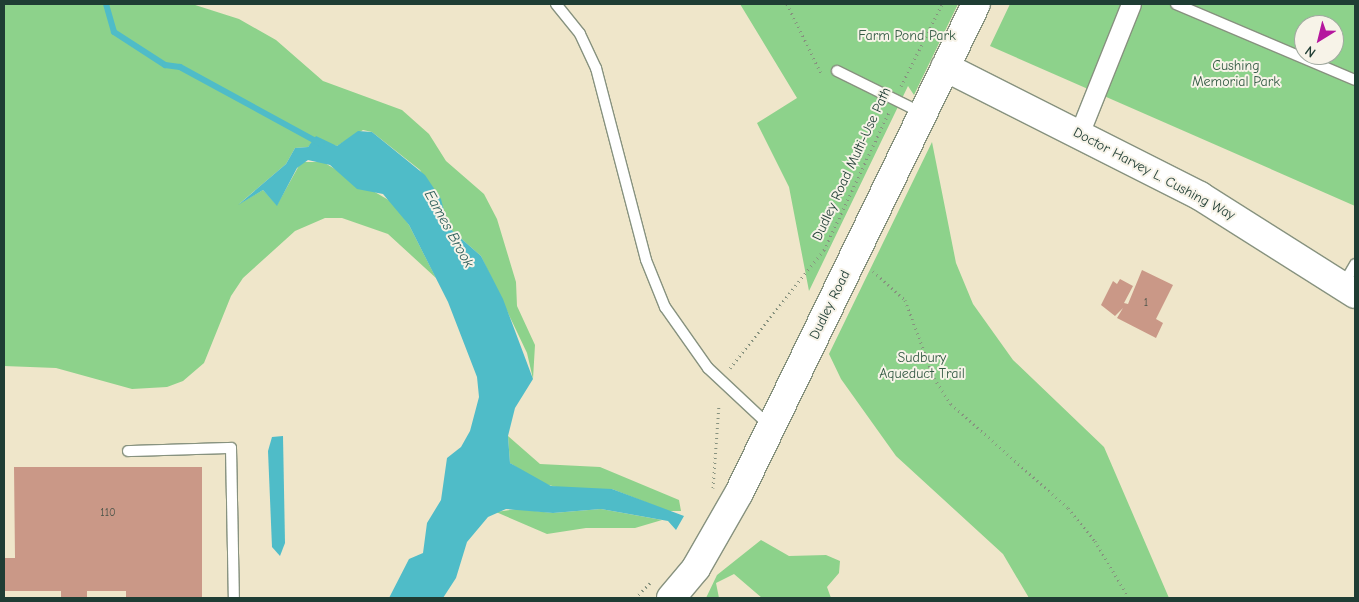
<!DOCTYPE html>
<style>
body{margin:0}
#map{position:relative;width:1359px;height:602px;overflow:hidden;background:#efe6ca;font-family:"Comic Neue",sans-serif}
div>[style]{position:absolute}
.green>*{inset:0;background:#8dd28b}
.water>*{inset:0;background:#4fbcc8}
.stream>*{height:6px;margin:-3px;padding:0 3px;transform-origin:3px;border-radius:3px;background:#4fbcc8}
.building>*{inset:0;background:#ca9887}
.path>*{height:3px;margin-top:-1.5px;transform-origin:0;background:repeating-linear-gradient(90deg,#87927f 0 1px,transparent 0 5px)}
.roads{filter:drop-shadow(1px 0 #87927f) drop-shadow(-1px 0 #87927f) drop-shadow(0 1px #87927f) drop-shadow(0 -1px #87927f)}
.lane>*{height:10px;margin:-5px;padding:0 5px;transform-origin:5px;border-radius:5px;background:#fff}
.street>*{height:19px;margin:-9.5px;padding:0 9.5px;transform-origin:9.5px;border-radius:9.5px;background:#fff}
.secondary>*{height:28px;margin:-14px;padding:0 14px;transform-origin:14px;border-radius:14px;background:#fff}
span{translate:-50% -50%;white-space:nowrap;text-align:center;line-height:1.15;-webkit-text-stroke:4px #f7f3e8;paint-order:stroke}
.number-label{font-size:11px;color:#4a5449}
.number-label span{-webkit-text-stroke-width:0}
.park-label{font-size:14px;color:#355b45}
.street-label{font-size:14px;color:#1f3d34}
.water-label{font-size:15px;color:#2b5d59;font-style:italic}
.frame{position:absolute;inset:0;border:5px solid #1f3d34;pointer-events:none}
.north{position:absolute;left:1294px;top:15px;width:50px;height:50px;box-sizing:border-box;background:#f7f3e8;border:1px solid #a1aaa0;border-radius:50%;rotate:216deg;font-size:14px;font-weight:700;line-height:20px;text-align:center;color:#1f3d34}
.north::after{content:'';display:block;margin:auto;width:18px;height:22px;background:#b5179e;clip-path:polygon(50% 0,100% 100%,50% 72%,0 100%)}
</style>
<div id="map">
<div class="green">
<div style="clip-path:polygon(4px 4px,192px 4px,239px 19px,276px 40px,323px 81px,402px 110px,429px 134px,446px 161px,484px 194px,497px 219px,516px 282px,517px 306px,535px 345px,533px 379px,527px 353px,481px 256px,448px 227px,443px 210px,420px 170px,372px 132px,363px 130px,337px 146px,314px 140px,308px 147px,295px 148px,286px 164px,239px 204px,263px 190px,277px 205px,301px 162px,323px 162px,392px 202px,409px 225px,436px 278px,388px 234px,342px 218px,325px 218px,295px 231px,243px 278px,231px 296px,204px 363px,183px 381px,167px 387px,132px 389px,56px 368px,4px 366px)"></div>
<div style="clip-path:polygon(740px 4px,958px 4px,914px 95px,908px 86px,809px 291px,789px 187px,757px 123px,797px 98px)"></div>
<div style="clip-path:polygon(evenodd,1010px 4px,1355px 4px,1355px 206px,990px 46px,1010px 4px,1304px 25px,1334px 25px,1334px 55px,1304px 55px,1304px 25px)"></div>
<div style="clip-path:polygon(932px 142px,956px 263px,973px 304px,1013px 360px,1104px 447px,1169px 598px,1029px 598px,1003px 554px,896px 456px,841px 379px,829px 354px)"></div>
<div style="clip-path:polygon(508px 436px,540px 464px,600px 467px,679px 500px,681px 511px,668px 511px,612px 489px,564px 489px,541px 483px,510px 463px)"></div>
<div style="clip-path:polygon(517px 509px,553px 513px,601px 509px,662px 520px,635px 528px,586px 528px,547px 534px,496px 512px)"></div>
<div style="clip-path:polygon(761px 540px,789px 556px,826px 555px,840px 561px,839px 573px,827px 587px,831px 598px,762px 598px,734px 574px,716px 583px,719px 598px,706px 598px,717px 575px)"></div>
</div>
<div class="water">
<div style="clip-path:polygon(358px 131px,372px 132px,425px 175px,441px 199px,448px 227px,481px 256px,503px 299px,533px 379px,515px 408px,508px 436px,510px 463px,551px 486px,612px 489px,684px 516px,676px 530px,668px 521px,601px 509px,553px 513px,506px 509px,488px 517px,467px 542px,456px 578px,443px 598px,389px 598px,409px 559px,423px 553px,427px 523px,441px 500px,447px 458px,461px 447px,470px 431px,479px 397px,477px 377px,448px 302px,409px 225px,383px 194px,357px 189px,330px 165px,308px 160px,297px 168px,277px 206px,263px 190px,238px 205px,286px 164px,295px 148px,308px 147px,316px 136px,337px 146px)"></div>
<div style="clip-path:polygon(283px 436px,285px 543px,280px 556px,272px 547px,268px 451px,272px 437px)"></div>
</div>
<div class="stream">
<div style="left:106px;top:4px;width:29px;rotate:74deg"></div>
<div style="left:114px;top:32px;width:61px;rotate:32.9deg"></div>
<div style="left:165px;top:65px;width:15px;rotate:8deg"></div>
<div style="left:180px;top:67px;width:161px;rotate:28.6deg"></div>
</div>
<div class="building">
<div style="clip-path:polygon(1142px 270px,1173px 285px,1156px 319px,1163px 323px,1156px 338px,1117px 318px,1123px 308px,1115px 316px,1101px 305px,1113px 281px,1117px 284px,1120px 279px,1133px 286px,1124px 303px,1128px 304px)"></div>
<div style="clip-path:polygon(14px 467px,202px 467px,202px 598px,126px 598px,126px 591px,87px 591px,87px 598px,61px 598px,61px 591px,4px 591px,4px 558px,15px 558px)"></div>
</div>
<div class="path">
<div style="left:787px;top:4px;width:77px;rotate:63.8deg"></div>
<div style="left:901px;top:86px;width:92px;rotate:-63.4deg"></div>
<div style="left:873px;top:271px;width:43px;rotate:42.2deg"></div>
<div style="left:905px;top:300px;width:83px;rotate:69.6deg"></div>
<div style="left:934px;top:378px;width:31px;rotate:57deg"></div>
<div style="left:951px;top:404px;width:157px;rotate:41.6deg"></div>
<div style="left:1068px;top:508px;width:43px;rotate:50.7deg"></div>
<div style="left:1095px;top:541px;width:66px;rotate:59.2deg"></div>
<div style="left:730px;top:368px;width:151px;rotate:-51.5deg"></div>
<div style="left:824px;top:250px;width:153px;rotate:-64.8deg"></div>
<div style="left:713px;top:488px;width:83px;rotate:-85.9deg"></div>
<div style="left:635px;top:598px;width:24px;rotate:-45deg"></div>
</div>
<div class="roads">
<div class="lane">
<div style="left:556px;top:4px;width:38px;rotate:51deg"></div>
<div style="left:580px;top:34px;width:38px;rotate:65deg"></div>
<div style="left:596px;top:68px;width:198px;rotate:75.4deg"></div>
<div style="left:646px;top:260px;width:51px;rotate:68deg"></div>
<div style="left:665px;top:307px;width:75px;rotate:54.8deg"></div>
<div style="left:708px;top:368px;width:85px;rotate:43.1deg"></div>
<div style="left:1176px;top:4px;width:194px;rotate:23deg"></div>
<div style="left:837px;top:71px;width:95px;rotate:26.3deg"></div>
<div style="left:1343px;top:285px;width:24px;rotate:-60deg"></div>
<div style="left:128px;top:451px;width:103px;rotate:-1.7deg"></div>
<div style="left:231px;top:448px;width:150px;rotate:88.9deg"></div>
</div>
<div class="street">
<div style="left:1079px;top:134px;width:140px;rotate:-68.2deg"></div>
</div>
<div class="secondary">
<div style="left:945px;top:67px;width:286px;rotate:26.8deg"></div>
<div style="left:1200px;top:196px;width:183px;rotate:32.3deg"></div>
<div style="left:671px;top:598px;width:39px;rotate:-50deg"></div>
<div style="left:696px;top:568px;width:86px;rotate:-60.2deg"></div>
<div style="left:739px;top:493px;width:543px;rotate:-64.14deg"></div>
</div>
</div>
<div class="number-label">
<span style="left:1146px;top:303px">1</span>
<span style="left:108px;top:513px">110</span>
</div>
<div class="park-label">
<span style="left:907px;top:36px">Farm Pond Park</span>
<span style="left:1236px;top:74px">Cushing<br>Memorial Park</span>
<span style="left:922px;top:366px">Sudbury<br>Aqueduct Trail</span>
</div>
<div class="street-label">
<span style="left:852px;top:164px;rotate:-65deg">Dudley Road Multi-Use Path</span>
<span style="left:1154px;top:174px;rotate:28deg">Doctor Harvey L. Cushing Way</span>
<span style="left:830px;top:305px;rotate:-64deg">Dudley Road</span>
</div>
<div class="water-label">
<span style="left:449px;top:229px;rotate:61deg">Eames Brook</span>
</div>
<div class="frame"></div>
<div class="north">N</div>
</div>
